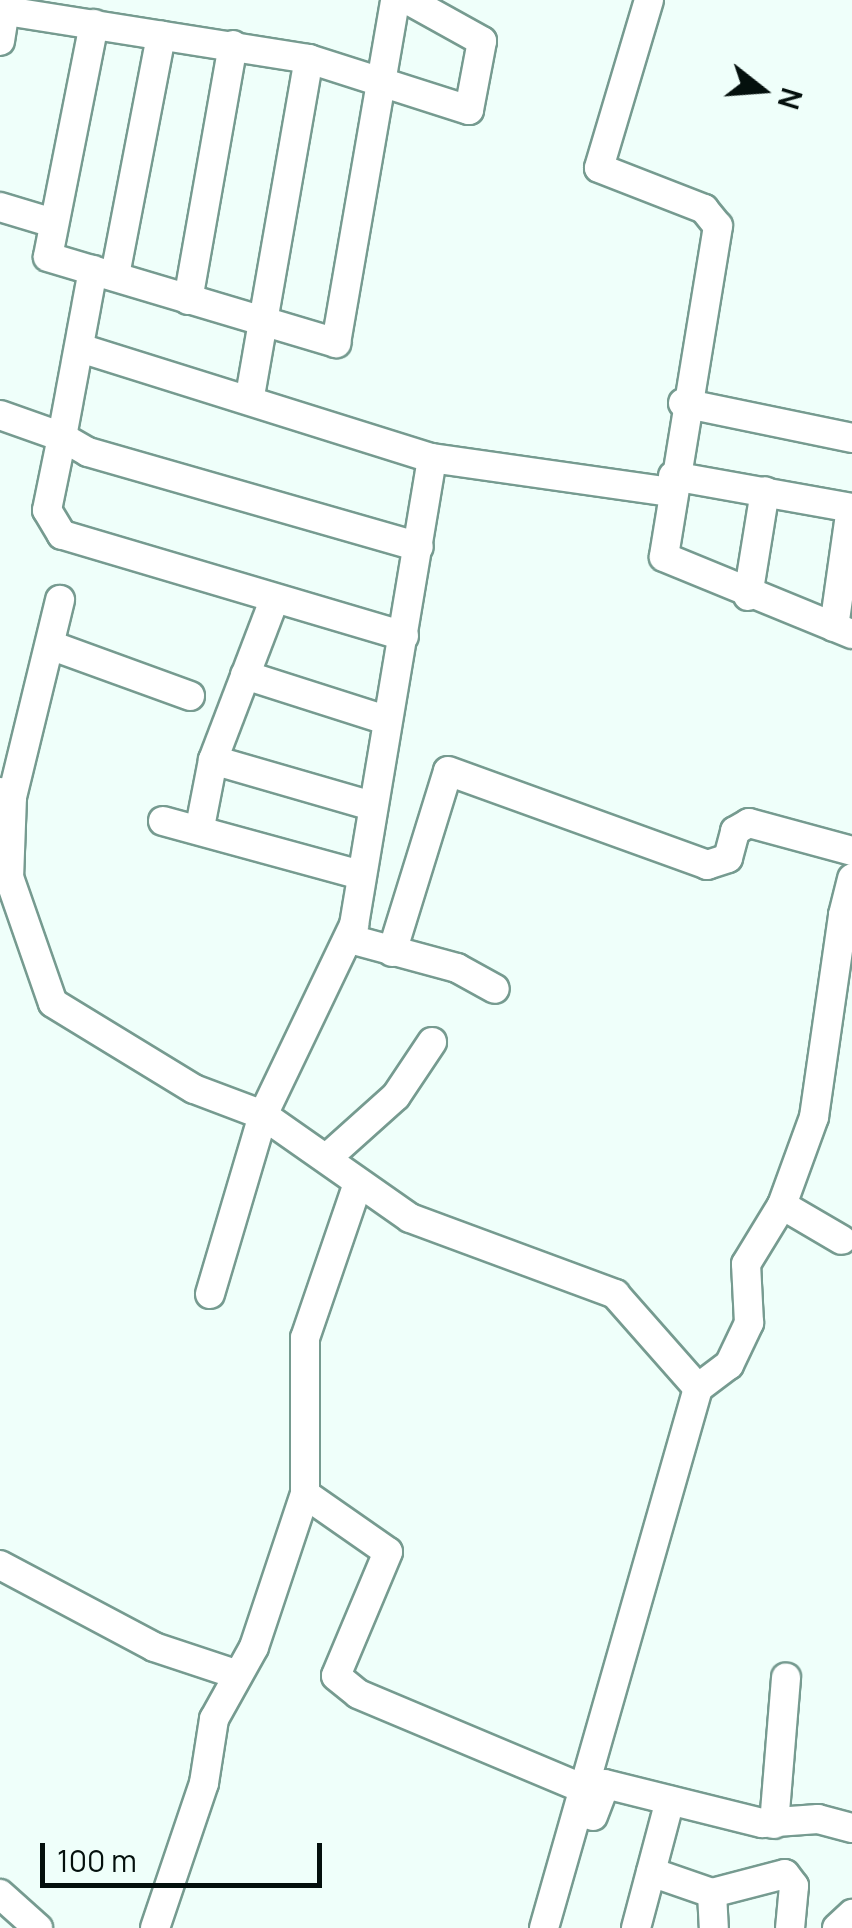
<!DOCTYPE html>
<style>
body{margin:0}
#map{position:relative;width:852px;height:1928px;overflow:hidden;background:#effffa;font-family:Manrope,sans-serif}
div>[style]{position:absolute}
.roads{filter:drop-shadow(2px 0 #769b90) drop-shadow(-2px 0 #769b90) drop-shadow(0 2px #769b90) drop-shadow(0 -2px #769b90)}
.minor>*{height:28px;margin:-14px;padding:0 14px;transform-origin:14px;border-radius:14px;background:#fff}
span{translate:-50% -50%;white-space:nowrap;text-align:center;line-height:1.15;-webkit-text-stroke:10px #effffa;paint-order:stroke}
.north{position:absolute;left:712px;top:40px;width:100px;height:100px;-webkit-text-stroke:8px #effffa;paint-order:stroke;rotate:107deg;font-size:28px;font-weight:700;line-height:40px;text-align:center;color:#04100d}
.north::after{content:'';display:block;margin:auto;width:35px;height:45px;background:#04100d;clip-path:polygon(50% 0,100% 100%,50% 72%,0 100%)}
.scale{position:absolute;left:40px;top:1843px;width:282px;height:45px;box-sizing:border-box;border:5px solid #04100d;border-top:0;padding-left:12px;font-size:30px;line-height:35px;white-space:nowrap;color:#04100d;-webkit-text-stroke:8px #effffa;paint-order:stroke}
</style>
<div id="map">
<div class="roads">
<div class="minor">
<div style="left:649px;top:0;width:175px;rotate:106.6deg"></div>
<div style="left:599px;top:168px;width:113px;rotate:21.3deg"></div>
<div style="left:704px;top:209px;width:22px;rotate:51deg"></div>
<div style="left:718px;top:226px;width:335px;rotate:99.3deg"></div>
<div style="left:664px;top:557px;width:203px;rotate:22.3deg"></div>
<div style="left:0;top:10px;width:313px;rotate:9deg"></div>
<div style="left:309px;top:59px;width:168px;rotate:17.7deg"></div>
<div style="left:469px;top:110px;width:70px;rotate:-79.3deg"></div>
<div style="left:482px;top:41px;width:85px;rotate:-151deg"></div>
<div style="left:94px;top:24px;width:237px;rotate:101.2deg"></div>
<div style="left:48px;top:257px;width:301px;rotate:16.6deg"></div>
<div style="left:336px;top:343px;width:348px;rotate:-80.2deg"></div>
<div style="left:0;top:41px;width:30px;rotate:-81deg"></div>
<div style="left:0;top:207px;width:55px;rotate:16.8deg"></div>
<div style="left:115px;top:275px;width:244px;rotate:-79.1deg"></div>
<div style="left:188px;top:300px;width:259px;rotate:-80deg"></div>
<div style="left:80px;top:348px;width:369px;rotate:17.4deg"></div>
<div style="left:432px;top:458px;width:242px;rotate:8.1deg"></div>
<div style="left:250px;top:396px;width:342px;rotate:-80.1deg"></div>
<div style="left:683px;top:403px;width:173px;rotate:11.7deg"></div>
<div style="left:0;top:415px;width:66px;rotate:19.5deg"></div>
<div style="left:62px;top:437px;width:170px;rotate:-79.5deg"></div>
<div style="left:673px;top:476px;width:182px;rotate:10.1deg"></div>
<div style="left:748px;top:596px;width:106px;rotate:-80.8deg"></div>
<div style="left:834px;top:627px;width:120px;rotate:-81.9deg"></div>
<div style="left:404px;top:636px;width:357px;rotate:-163.5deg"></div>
<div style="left:62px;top:535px;width:29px;rotate:-121deg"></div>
<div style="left:47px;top:510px;width:75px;rotate:-78.4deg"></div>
<div style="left:62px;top:437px;width:30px;rotate:30deg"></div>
<div style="left:88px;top:452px;width:344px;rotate:16deg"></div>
<div style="left:50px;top:645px;width:149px;rotate:20deg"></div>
<div style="left:245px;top:675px;width:148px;rotate:17.7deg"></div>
<div style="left:213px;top:760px;width:162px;rotate:16.1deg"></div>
<div style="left:0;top:792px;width:13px;rotate:23deg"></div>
<div style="left:12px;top:797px;width:80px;rotate:92.1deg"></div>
<div style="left:9px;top:877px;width:133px;rotate:70.8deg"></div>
<div style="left:53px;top:1003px;width:165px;rotate:31.4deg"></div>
<div style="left:194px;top:1089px;width:74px;rotate:20.6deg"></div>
<div style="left:263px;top:1115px;width:179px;rotate:35deg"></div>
<div style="left:410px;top:1218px;width:219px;rotate:20.3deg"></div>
<div style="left:615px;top:1294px;width:125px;rotate:48.6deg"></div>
<div style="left:698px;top:1388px;width:39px;rotate:-37deg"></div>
<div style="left:729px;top:1365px;width:47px;rotate:-64.5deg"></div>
<div style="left:749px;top:1323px;width:59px;rotate:-92.9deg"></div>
<div style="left:746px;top:1264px;width:69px;rotate:-58.6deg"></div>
<div style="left:782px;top:1205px;width:94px;rotate:-70deg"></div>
<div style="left:814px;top:1117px;width:204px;rotate:-81.8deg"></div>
<div style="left:843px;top:915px;width:9px;rotate:18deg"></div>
<div style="left:12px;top:797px;width:203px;rotate:-76.3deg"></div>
<div style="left:163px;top:821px;width:204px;rotate:15.3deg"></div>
<div style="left:200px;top:827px;width:68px;rotate:-79deg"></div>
<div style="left:213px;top:760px;width:171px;rotate:-69.1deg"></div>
<div style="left:843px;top:915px;width:38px;rotate:-76deg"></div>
<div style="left:350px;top:939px;width:111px;rotate:15.2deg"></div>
<div style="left:457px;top:968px;width:43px;rotate:28.9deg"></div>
<div style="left:392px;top:952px;width:189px;rotate:-72.8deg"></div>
<div style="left:448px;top:771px;width:276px;rotate:19.9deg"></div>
<div style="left:707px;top:865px;width:22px;rotate:-18deg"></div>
<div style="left:728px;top:858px;width:28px;rotate:-75deg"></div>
<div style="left:735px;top:831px;width:16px;rotate:-30deg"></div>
<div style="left:749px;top:823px;width:107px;rotate:15.2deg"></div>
<div style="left:328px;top:1157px;width:91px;rotate:-41.9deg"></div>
<div style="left:396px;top:1096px;width:65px;rotate:-56.3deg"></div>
<div style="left:782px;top:1205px;width:69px;rotate:30.3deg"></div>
<div style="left:210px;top:1294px;width:187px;rotate:-73.5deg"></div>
<div style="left:263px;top:1115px;width:211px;rotate:-64.4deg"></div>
<div style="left:354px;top:925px;width:473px;rotate:-80.5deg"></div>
<div style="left:305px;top:1494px;width:101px;rotate:34.9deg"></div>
<div style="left:388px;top:1552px;width:134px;rotate:112.8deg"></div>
<div style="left:336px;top:1676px;width:28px;rotate:39deg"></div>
<div style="left:358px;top:1694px;width:243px;rotate:22.8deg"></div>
<div style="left:0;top:1565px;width:174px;rotate:28deg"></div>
<div style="left:154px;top:1647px;width:85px;rotate:18.4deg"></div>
<div style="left:593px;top:1816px;width:34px;rotate:-69deg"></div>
<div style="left:605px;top:1784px;width:162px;rotate:14deg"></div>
<div style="left:762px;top:1823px;width:56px;rotate:-4.1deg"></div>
<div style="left:818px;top:1819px;width:35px;rotate:15deg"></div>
<div style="left:774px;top:1824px;width:147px;rotate:-85.3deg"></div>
<div style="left:651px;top:1872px;width:65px;rotate:19deg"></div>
<div style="left:712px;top:1893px;width:35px;rotate:87deg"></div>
<div style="left:712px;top:1893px;width:75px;rotate:-14.6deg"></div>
<div style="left:785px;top:1874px;width:15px;rotate:53deg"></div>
<div style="left:794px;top:1886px;width:42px;rotate:95.4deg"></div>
<div style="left:0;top:1894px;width:51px;rotate:41.8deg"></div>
<div style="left:155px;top:1928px;width:153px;rotate:-71.3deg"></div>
<div style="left:204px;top:1783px;width:65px;rotate:-81.1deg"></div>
<div style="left:214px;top:1719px;width:82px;rotate:-60.9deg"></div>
<div style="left:254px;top:1647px;width:161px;rotate:-71.6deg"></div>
<div style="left:305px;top:1494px;width:156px;rotate:-90deg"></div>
<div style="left:305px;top:1338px;width:164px;rotate:-71.1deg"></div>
<div style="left:544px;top:1928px;width:562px;rotate:-74.08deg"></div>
<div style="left:636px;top:1928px;width:132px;rotate:-75.1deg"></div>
<div style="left:837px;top:1928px;width:21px;rotate:-43deg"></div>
</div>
</div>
<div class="north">N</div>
<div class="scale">100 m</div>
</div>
